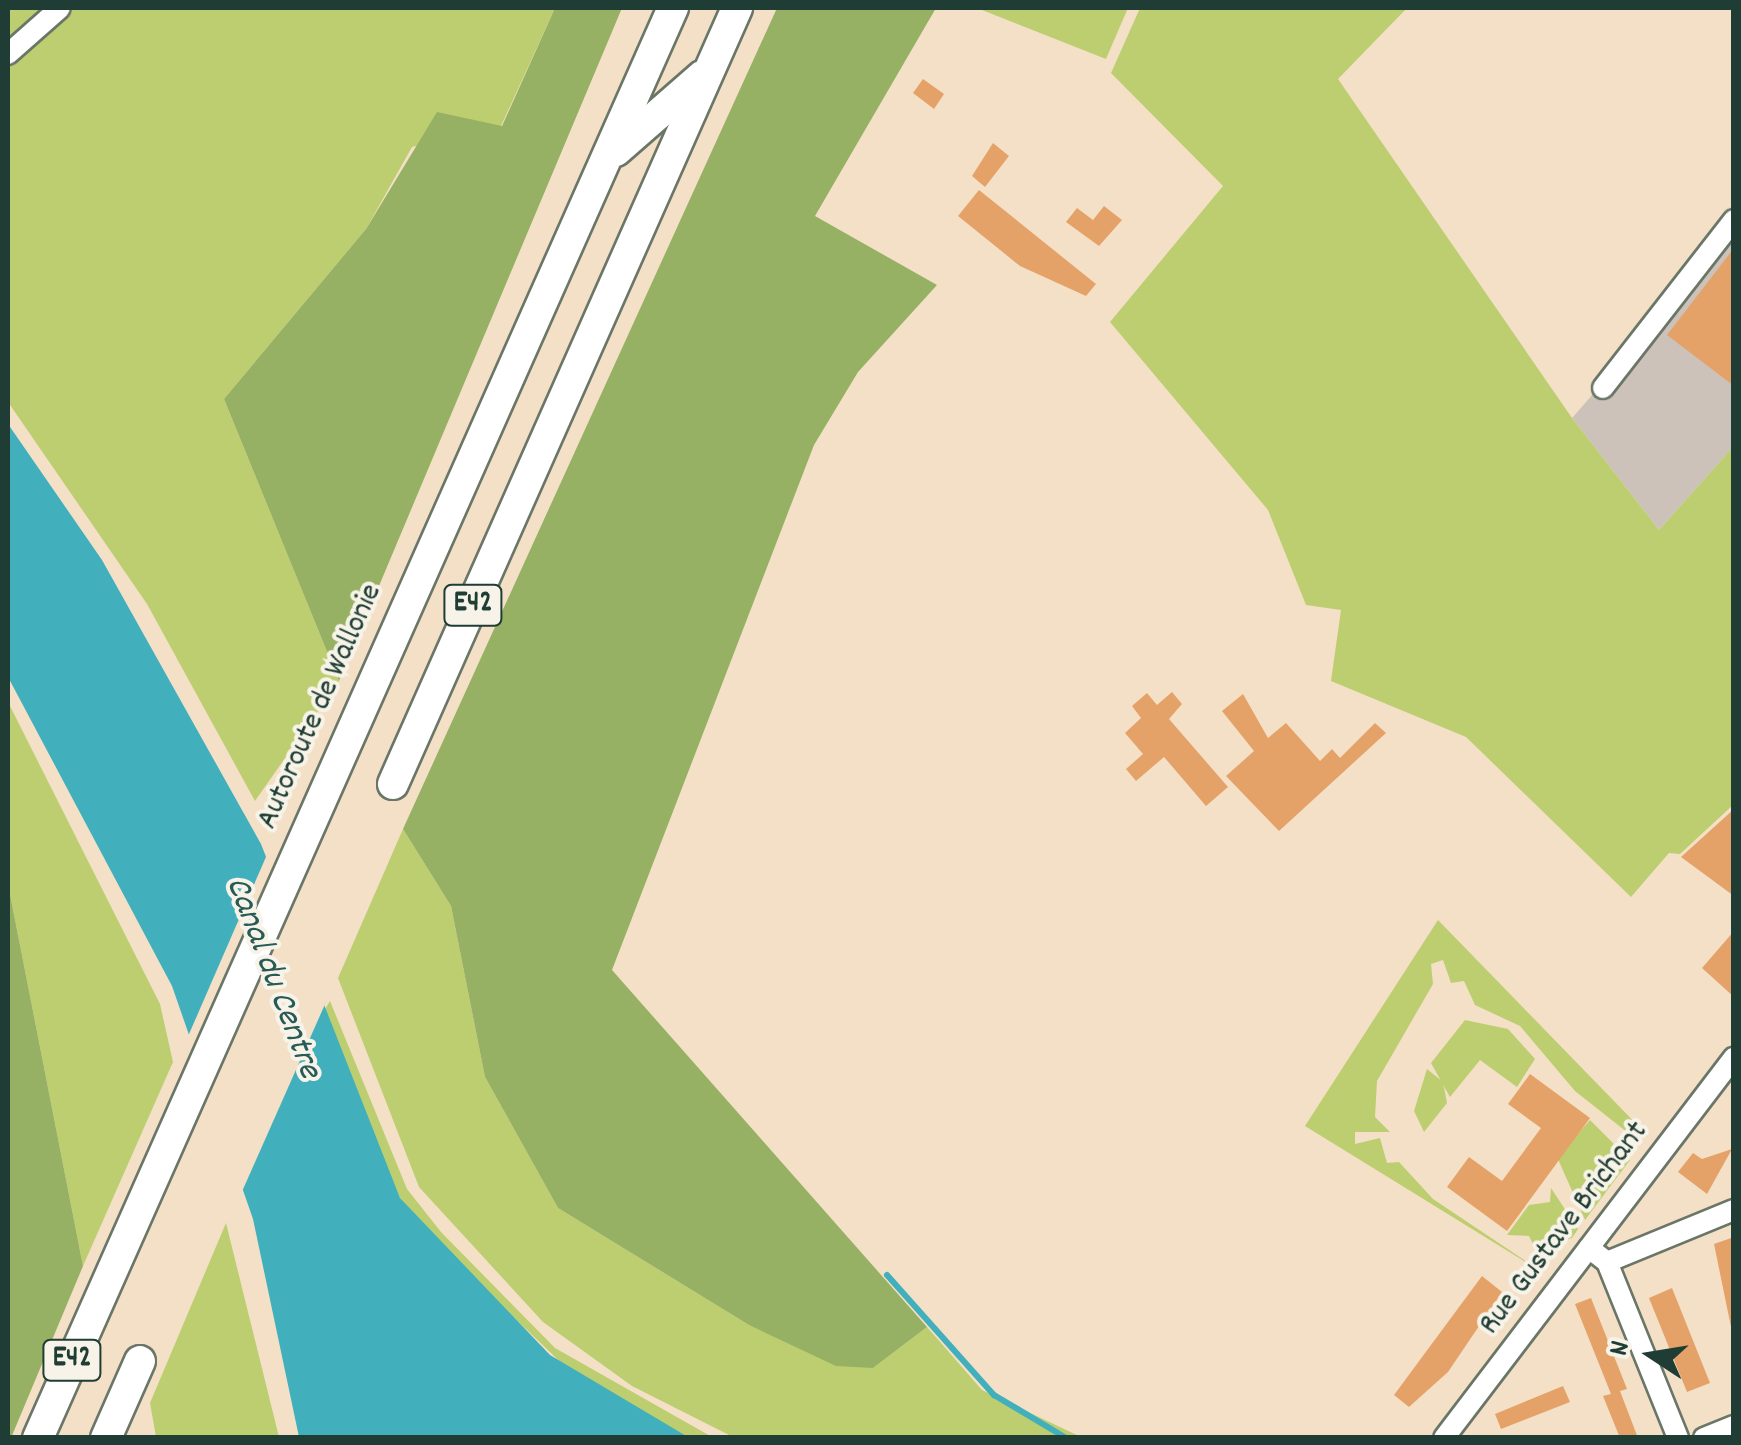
<!DOCTYPE html>
<style>
body{margin:0}
#map{position:relative;width:1741px;height:1445px;overflow:hidden;background:#f4e0c6;font-family:Dekko,sans-serif}
div>[style]{position:absolute}
.industrial>*{inset:0;background:#ccc2b9}
.green>*{inset:0;background:#bdce71}
.forest>*{inset:0;background:#96b163}
.water>*{inset:0;background:#41b0bc}
.pier>*{inset:0;background:#f4e0c6}
.stream>*{height:6px;margin:-3px;padding:0 3px;transform-origin:3px;border-radius:3px;background:#41b0bc}
.building>*{inset:0;background:#e5a268}
.roads{filter:drop-shadow(2px 0 #6a7667) drop-shadow(-2px 0 #6a7667) drop-shadow(0 2px #6a7667) drop-shadow(0 -2px #6a7667)}
.minor>*{height:20px;margin:-10px;padding:0 10px;transform-origin:10px;border-radius:10px;background:#fff}
.highway>*{height:30px;margin:-15px;padding:0 15px;transform-origin:15px;border-radius:15px;background:#fff}
span{translate:-50% -50%;white-space:nowrap;text-align:center;line-height:1.15;-webkit-text-stroke:8px #f7f3e8;paint-order:stroke}
.shield-label span{padding:2px 8px;background:#f7f3e8;border:2px solid;border-radius:8px;-webkit-text-stroke-width:0}
.shield-label{font-size:30px;color:#1f3d34;font-weight:700}
.street-label{font-size:32px;color:#1f3d34}
.water-label{font-size:35px;color:#285a56;font-style:italic}
.frame{position:absolute;inset:0;border:10px solid #1f3d34;pointer-events:none}
.north{position:absolute;left:1601px;top:1305px;width:100px;height:100px;-webkit-text-stroke:8px #f7f3e8;paint-order:stroke;rotate:282deg;font-size:28px;font-weight:700;line-height:40px;text-align:center;color:#1f3d34}
.north::after{content:'';display:block;margin:auto;width:35px;height:45px;background:#1f3d34;clip-path:polygon(50% 0,100% 100%,50% 72%,0 100%)}
</style>
<div id="map">
<div class="industrial">
<div style="clip-path:polygon(1733px 234px,1733px 447px,1659px 530px,1572px 418px)"></div>
</div>
<div class="green">
<div style="clip-path:polygon(8px 8px,555px 8px,501px 126px,412px 147px,366px 229px,224px 399px,339px 681px,255px 801px,147px 604px,8px 402px)"></div>
<div style="clip-path:polygon(977px 8px,1128px 8px,1106px 59px)"></div>
<div style="clip-path:polygon(1140px 8px,1407px 8px,1338px 79px,1572px 418px,1659px 530px,1733px 447px,1733px 805px,1680px 854px,1669px 853px,1631px 897px,1466px 737px,1331px 681px,1341px 610px,1306px 605px,1268px 510px,1110px 322px,1223px 186px,1111px 73px)"></div>
<div style="clip-path:polygon(8px 702px,160px 1004px,173px 1062px,83px 1266px,8px 884px)"></div>
<div style="clip-path:polygon(403px 829px,451px 906px,485px 1077px,558px 1208px,749px 1325px,873px 1368px,927px 1327px,982px 1390px,1081px 1437px,733px 1437px,632px 1386px,543px 1322px,419px 1187px,338px 978px)"></div>
<div style="clip-path:polygon(1438px 920px,1648px 1136px,1637px 1140px,1575px 1091px,1520px 1026px,1475px 1005px,1464px 981px,1451px 983px,1443px 960px,1431px 964px,1433px 984px,1377px 1081px,1375px 1117px,1390px 1132px,1355px 1132px,1355px 1144px,1380px 1138px,1387px 1163px,1399px 1162px,1433px 1199px,1545px 1274px,1305px 1126px)"></div>
<div style="clip-path:polygon(330px 1001px,407px 1189px,441px 1232px,555px 1348px,712px 1437px,688px 1437px,576px 1377px,433px 1240px,400px 1198px,370px 1134px,324px 1011px)"></div>
<div style="clip-path:polygon(1465px 1020px,1508px 1029px,1535px 1059px,1517px 1087px,1480px 1060px,1450px 1097px,1431px 1063px)"></div>
<div style="clip-path:polygon(1427px 1069px,1443px 1082px,1447px 1103px,1424px 1132px,1414px 1111px)"></div>
<div style="clip-path:polygon(1590px 1120px,1630px 1160px,1585px 1220px,1557px 1157px)"></div>
<div style="clip-path:polygon(1551px 1188px,1578px 1229px,1572px 1238px,1536px 1250px,1529px 1236px,1507px 1235px,1529px 1205px,1550px 1202px)"></div>
<div style="clip-path:polygon(226px 1223px,279px 1437px,156px 1437px,150px 1403px)"></div>
</div>
<div class="forest">
<div style="clip-path:polygon(555px 8px,622px 8px,339px 681px,224px 399px,366px 229px,437px 112px,502px 126px)"></div>
<div style="clip-path:polygon(777px 8px,936px 8px,815px 216px,937px 285px,858px 372px,814px 445px,612px 970px,927px 1327px,873px 1368px,836px 1366px,749px 1325px,558px 1208px,485px 1077px,451px 906px,403px 829px)"></div>
<div style="clip-path:polygon(8px 884px,83px 1266px,11px 1438px,8px 1437px)"></div>
</div>
<div class="water">
<div style="clip-path:polygon(8px 424px,102px 560px,261px 844px,400px 1198px,550px 1355px,688px 1437px,299px 1437px,253px 1219px,172px 986px,8px 677px)"></div>
</div>
<div class="pier">
<div style="clip-path:polygon(269px 850px,326px 1002px,240px 1196px,186px 1041px)"></div>
</div>
<div class="stream">
<div style="left:887px;top:1275px;width:161px;rotate:48.3deg"></div>
<div style="left:994px;top:1395px;width:84px;rotate:30.8deg"></div>
</div>
<div class="building">
<div style="clip-path:polygon(923px 79px,944px 94px,934px 109px,913px 93px)"></div>
<div style="clip-path:polygon(993px 143px,1009px 156px,985px 187px,972px 176px)"></div>
<div style="clip-path:polygon(979px 190px,1096px 284px,1086px 296px,1020px 266px,958px 216px)"></div>
<div style="clip-path:polygon(1104px 206px,1122px 220px,1099px 246px,1066px 222px,1077px 208px,1093px 220px)"></div>
<div style="clip-path:polygon(1734px 248px,1734px 386px,1667px 335px)"></div>
<div style="clip-path:polygon(1172px 692px,1182px 704px,1169px 719px,1228px 787px,1206px 806px,1164px 757px,1136px 781px,1126px 769px,1143px 754px,1125px 733px,1141px 718px,1132px 706px,1147px 693px,1157px 705px)"></div>
<div style="clip-path:polygon(1243px 694px,1268px 738px,1286px 723px,1320px 761px,1332px 749px,1340px 758px,1375px 723px,1386px 733px,1279px 831px,1226px 776px,1254px 751px,1222px 711px)"></div>
<div style="clip-path:polygon(1734px 809px,1734px 896px,1681px 857px)"></div>
<div style="clip-path:polygon(1734px 931px,1734px 997px,1702px 968px)"></div>
<div style="clip-path:polygon(1530px 1074px,1590px 1118px,1507px 1231px,1447px 1187px,1469px 1157px,1502px 1181px,1541px 1128px,1508px 1104px)"></div>
<div style="clip-path:polygon(1732px 1149px,1707px 1194px,1678px 1172px,1693px 1153px,1702px 1159px)"></div>
<div style="clip-path:polygon(1734px 1237px,1734px 1327px,1731px 1327px,1714px 1244px)"></div>
<div style="clip-path:polygon(1482px 1276px,1502px 1292px,1448px 1372px,1409px 1407px,1394px 1395px)"></div>
<div style="clip-path:polygon(1672px 1288px,1710px 1383px,1687px 1392px,1649px 1298px)"></div>
<div style="clip-path:polygon(1591px 1298px,1627px 1389px,1620px 1391px,1638px 1438px,1620px 1438px,1603px 1396px,1611px 1394px,1575px 1304px)"></div>
<div style="clip-path:polygon(1563px 1386px,1570px 1402px,1501px 1429px,1495px 1414px)"></div>
</div>
<div class="roads">
<div class="minor">
<div style="left:8px;top:54px;width:69px;rotate:-41.5deg"></div>
<div style="left:1603px;top:388px;width:213px;rotate:-52.1deg"></div>
<div style="left:1589px;top:1248px;width:23px;rotate:38deg"></div>
<div style="left:1607px;top:1262px;width:190px;rotate:68deg"></div>
<div style="left:1607px;top:1262px;width:137px;rotate:-22.3deg"></div>
<div style="left:1444px;top:1438px;width:478px;rotate:-52.7deg"></div>
<div style="left:1704px;top:1438px;width:32px;rotate:-22deg"></div>
</div>
<div class="highway">
<div style="left:616px;top:151px;width:114px;rotate:-41.1deg"></div>
<div style="left:393px;top:784px;width:849px;rotate:-66.09deg"></div>
<div style="left:38px;top:1438px;width:1565px;rotate:-66.06deg"></div>
<div style="left:106px;top:1438px;width:84px;rotate:-66.2deg"></div>
</div>
</div>
<div class="shield-label">
<span style="left:473px;top:605px">E42</span>
<span style="left:72px;top:1360px">E42</span>
</div>
<div class="street-label">
<span style="left:321px;top:707px;rotate:-66deg">Autoroute de Wallonie</span>
<span style="left:1565px;top:1229px;rotate:-53deg">Rue Gustave Brichant</span>
</div>
<div class="water-label">
<span style="left:272px;top:978px;rotate:69deg">Canal du Centre</span>
</div>
<div class="frame"></div>
<div class="north">N</div>
</div>
